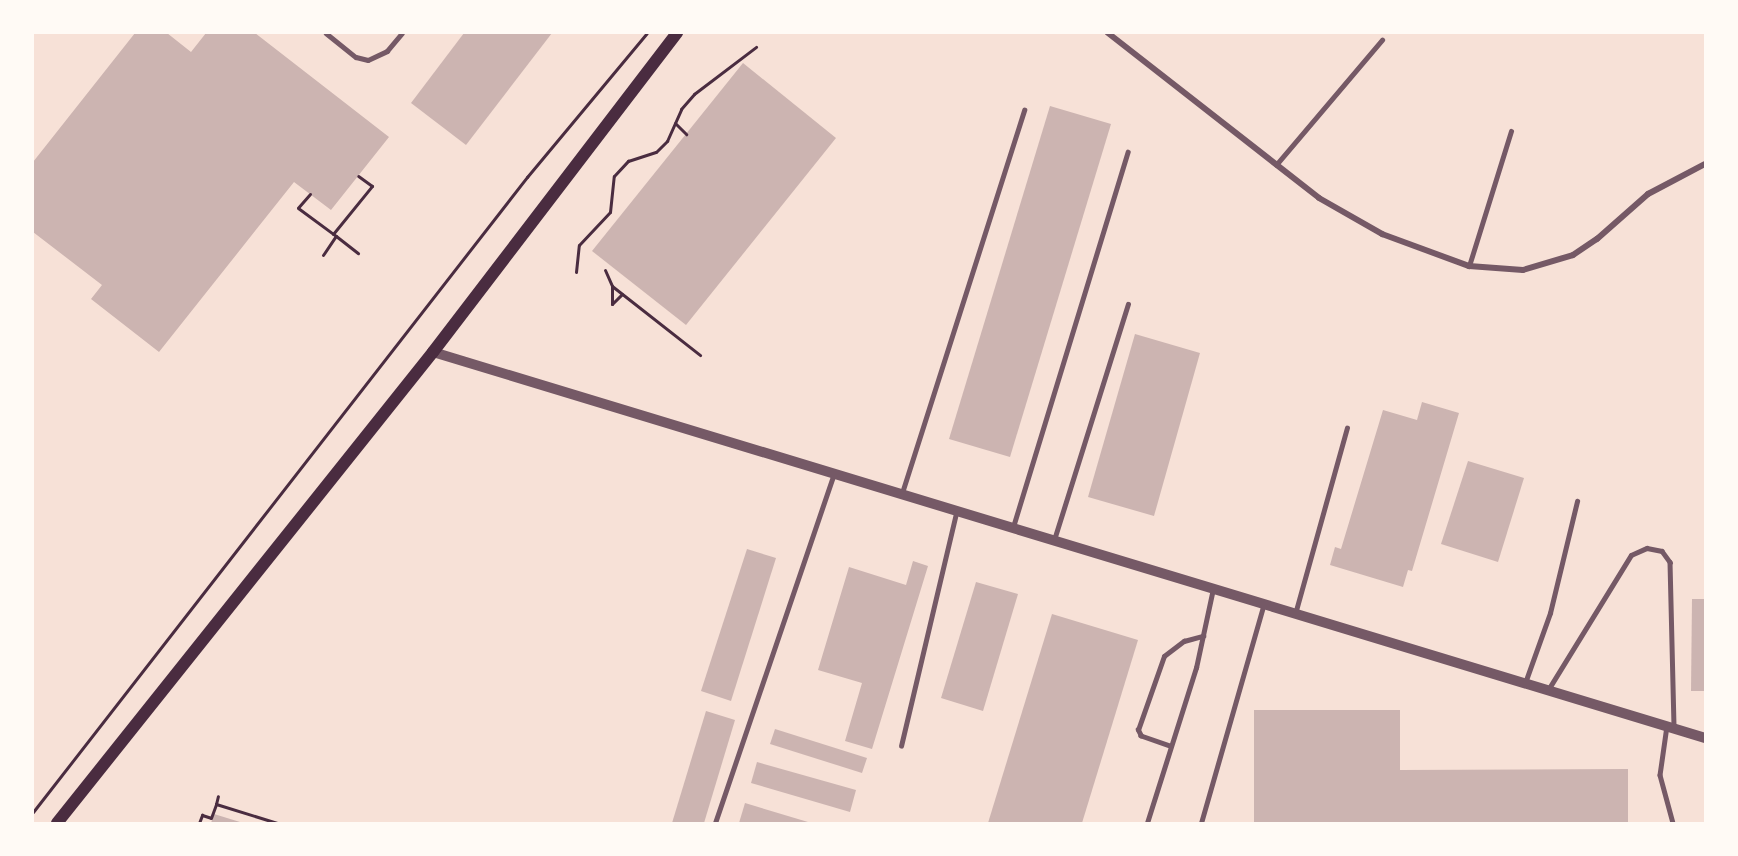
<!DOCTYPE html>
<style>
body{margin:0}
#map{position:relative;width:1738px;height:856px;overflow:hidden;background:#f7e1d7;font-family:Jost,sans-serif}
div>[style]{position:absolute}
.building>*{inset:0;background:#ccb4b1}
.path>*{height:3px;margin:-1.5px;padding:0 1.5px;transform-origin:1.5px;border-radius:1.5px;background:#4a2c40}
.service>*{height:4.5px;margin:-2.25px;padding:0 2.25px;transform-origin:2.25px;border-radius:2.25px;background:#755966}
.minor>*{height:6px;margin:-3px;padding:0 3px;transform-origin:3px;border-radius:3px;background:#755966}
.tertiary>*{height:10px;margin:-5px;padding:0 5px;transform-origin:5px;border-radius:5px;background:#755966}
.secondary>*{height:12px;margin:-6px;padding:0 6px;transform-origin:6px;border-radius:6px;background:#4a2c40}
span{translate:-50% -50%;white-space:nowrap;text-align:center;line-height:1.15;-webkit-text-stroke:4.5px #fffaf5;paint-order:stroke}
.frame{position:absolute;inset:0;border:34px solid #fffaf5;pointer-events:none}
</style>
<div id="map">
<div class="building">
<div style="clip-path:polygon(135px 33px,167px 33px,191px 52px,206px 33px,255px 33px,389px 137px,331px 210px,294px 182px,159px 352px,91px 299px,102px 285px,33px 232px,33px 162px)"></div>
<div style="clip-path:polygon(464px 33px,552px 33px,466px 145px,411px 103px)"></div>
<div style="clip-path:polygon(743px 63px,836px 138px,686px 325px,592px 251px)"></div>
<div style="clip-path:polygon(1050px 106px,1111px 124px,1010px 457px,949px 439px)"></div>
<div style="clip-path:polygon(1135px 334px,1200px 353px,1154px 516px,1088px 497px)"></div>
<div style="clip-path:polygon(1422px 402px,1459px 413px,1412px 571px,1408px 570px,1403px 587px,1330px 565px,1335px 547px,1341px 549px,1383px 410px,1417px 420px)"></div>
<div style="clip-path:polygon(1468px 461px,1524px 478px,1498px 562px,1441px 544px)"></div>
<div style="clip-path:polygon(747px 549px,776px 558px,731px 701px,701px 691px)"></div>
<div style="clip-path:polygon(913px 561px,928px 566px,872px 749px,845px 741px,862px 683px,818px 670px,849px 567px,906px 585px)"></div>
<div style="clip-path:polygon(976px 582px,1018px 594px,983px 711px,941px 698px)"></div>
<div style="clip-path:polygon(1692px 599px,1705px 599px,1705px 691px,1691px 691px)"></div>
<div style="clip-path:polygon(1052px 614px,1138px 640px,1082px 823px,988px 823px)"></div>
<div style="clip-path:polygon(1254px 710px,1400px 710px,1400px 770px,1628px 769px,1628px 823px,1254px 823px)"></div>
<div style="clip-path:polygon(706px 711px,735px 720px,704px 823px,672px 823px)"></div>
<div style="clip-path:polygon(775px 729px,867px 758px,862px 773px,770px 744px)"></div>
<div style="clip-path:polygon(757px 762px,856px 790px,850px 812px,751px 783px)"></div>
<div style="clip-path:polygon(745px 803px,808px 822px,808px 823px,739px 823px)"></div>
<div style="clip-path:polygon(214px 814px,240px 822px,240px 823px,211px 823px)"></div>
</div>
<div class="path">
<div style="left:675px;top:123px;width:16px;rotate:45deg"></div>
<div style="left:310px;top:194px;width:18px;rotate:131deg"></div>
<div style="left:298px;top:208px;width:47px;rotate:36.4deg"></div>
<div style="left:333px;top:234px;width:62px;rotate:-50.9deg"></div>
<div style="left:372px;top:186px;width:17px;rotate:-144deg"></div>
<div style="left:323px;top:255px;width:23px;rotate:-56deg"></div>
<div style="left:336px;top:236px;width:28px;rotate:38deg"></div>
<div style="left:605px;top:270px;width:17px;rotate:66deg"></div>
<div style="left:612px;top:286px;width:112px;rotate:38.1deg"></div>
<div style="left:576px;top:272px;width:27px;rotate:-84deg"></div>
<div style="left:579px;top:245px;width:45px;rotate:-46.8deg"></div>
<div style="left:610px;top:212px;width:36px;rotate:-84deg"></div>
<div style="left:614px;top:176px;width:21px;rotate:-47deg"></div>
<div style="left:628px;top:161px;width:29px;rotate:-18deg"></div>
<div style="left:656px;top:152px;width:16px;rotate:-45deg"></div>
<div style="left:667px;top:141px;width:35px;rotate:-66deg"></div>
<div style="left:681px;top:109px;width:20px;rotate:-49deg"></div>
<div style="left:694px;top:94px;width:78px;rotate:-37.2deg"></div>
<div style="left:612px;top:286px;width:18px;rotate:90deg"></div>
<div style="left:612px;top:304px;width:14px;rotate:-45deg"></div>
<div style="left:216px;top:804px;width:8px;rotate:-76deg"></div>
<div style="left:33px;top:812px;width:805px;rotate:-52.12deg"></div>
<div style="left:527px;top:177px;width:187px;rotate:-50.2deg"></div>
<div style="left:199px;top:823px;width:9px;rotate:-69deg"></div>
<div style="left:202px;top:815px;width:9px;rotate:18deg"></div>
<div style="left:211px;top:818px;width:15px;rotate:-70deg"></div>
<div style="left:216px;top:804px;width:64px;rotate:17.3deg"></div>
</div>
<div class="service">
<div style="left:326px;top:33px;width:38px;rotate:39deg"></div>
<div style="left:356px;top:57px;width:12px;rotate:14deg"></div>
<div style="left:368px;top:60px;width:21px;rotate:-25deg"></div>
<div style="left:387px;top:51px;width:23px;rotate:-50deg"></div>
<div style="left:1276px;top:165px;width:164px;rotate:-49.7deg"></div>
<div style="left:1469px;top:266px;width:141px;rotate:-72.7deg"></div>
<div style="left:902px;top:493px;width:402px;rotate:-72.3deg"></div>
<div style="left:1013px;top:527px;width:392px;rotate:-73deg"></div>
<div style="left:1054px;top:540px;width:247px;rotate:-72.6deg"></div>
<div style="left:1295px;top:614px;width:193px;rotate:-74.4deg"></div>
<div style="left:1525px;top:683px;width:74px;rotate:-70.3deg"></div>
<div style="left:1550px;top:613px;width:115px;rotate:-76.4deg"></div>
<div style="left:1548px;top:690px;width:158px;rotate:-58.4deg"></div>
<div style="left:1631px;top:555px;width:17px;rotate:-24deg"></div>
<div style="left:1647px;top:548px;width:15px;rotate:11deg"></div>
<div style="left:1662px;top:551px;width:14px;rotate:54deg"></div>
<div style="left:1670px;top:562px;width:166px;rotate:88.6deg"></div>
<div style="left:1667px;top:726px;width:49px;rotate:98.1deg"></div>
<div style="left:1660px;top:775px;width:50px;rotate:74.8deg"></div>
<div style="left:901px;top:746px;width:239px;rotate:-76.7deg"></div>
<div style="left:1170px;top:746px;width:31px;rotate:-161deg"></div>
<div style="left:1141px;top:736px;width:7px;rotate:-117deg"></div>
<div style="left:1138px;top:730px;width:78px;rotate:-70.6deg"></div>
<div style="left:1164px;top:656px;width:25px;rotate:-37deg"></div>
<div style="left:1184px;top:641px;width:20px;rotate:-15deg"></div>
<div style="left:715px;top:823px;width:370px;rotate:-71.2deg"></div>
<div style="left:1147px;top:823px;width:163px;rotate:-72.5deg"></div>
<div style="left:1196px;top:668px;width:81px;rotate:-77.9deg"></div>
<div style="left:1201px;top:823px;width:228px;rotate:-74deg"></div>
</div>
<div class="minor">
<div style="left:1108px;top:33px;width:268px;rotate:38deg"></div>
<div style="left:1319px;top:198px;width:73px;rotate:29.7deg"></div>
<div style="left:1382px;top:234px;width:93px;rotate:20.2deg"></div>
<div style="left:1469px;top:266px;width:54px;rotate:4.2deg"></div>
<div style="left:1523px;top:270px;width:52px;rotate:-16.7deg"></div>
<div style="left:1573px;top:255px;width:29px;rotate:-34deg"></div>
<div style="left:1597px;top:239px;width:68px;rotate:-41.4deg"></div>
<div style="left:1648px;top:194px;width:64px;rotate:-27.8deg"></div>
</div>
<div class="tertiary">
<div style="left:433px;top:352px;width:1329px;rotate:16.88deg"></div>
</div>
<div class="secondary">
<div style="left:57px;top:823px;width:603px;rotate:-51.4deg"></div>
<div style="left:433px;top:352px;width:402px;rotate:-52.6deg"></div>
</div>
<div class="frame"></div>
</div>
